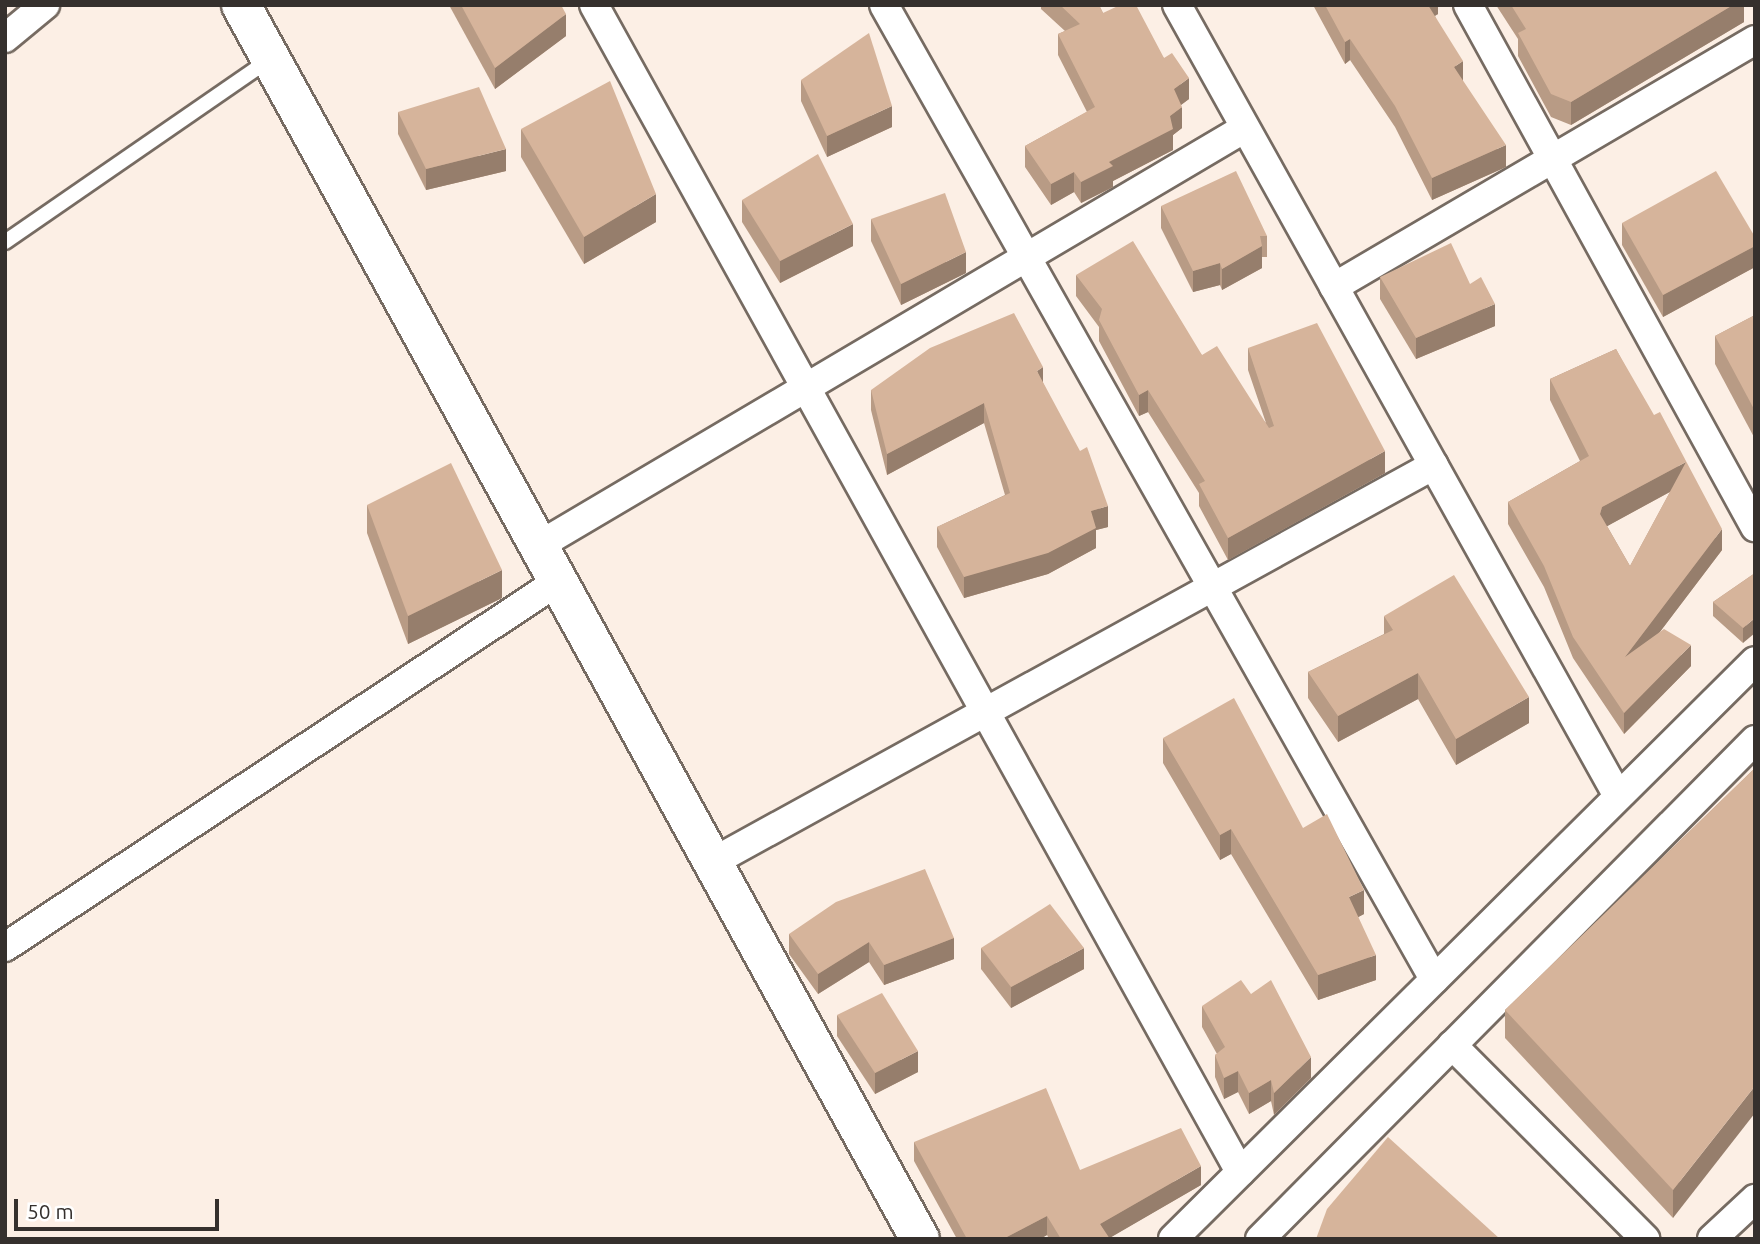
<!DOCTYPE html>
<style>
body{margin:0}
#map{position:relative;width:1760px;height:1244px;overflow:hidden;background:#fcefe5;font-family:Ubuntu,sans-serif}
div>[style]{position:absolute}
.roads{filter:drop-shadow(2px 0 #766b62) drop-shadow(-2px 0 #766b62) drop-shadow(0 2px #766b62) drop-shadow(0 -2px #766b62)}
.service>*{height:14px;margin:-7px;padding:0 7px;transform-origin:7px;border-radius:7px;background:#fff}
.minor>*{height:28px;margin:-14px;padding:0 14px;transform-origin:14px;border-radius:14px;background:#fff}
.secondary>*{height:38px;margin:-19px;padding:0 19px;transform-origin:19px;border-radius:19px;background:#fff}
.wall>*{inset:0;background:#b89b85}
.shaded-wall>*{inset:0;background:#967e6c}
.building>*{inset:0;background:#d6b49b}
span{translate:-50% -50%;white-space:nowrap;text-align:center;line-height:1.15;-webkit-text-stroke:5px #fff;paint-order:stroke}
.frame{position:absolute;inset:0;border:7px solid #35302d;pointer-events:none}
.scale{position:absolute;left:14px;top:1199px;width:205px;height:32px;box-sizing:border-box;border:4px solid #35302d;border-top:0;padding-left:9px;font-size:21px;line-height:24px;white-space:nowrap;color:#35302d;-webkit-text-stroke:5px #fff;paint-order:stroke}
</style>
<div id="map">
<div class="roads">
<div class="service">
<div style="left:5px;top:242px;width:321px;rotate:-34.6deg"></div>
</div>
<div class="minor">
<div style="left:594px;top:5px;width:1334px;rotate:61.03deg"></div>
<div style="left:884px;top:5px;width:1119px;rotate:60.55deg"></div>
<div style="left:1177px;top:5px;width:906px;rotate:60.86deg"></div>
<div style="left:1468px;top:5px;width:596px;rotate:61.2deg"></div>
<div style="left:5px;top:38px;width:52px;rotate:-39.5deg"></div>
<div style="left:1334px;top:287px;width:488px;rotate:-30.4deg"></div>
<div style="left:538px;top:546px;width:821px;rotate:-30.59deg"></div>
<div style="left:711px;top:863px;width:825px;rotate:-28.83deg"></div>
<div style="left:5px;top:947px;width:662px;rotate:-33.47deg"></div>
<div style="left:1452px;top:1045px;width:274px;rotate:45.1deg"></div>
<div style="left:1173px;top:1239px;width:820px;rotate:-44.8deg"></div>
<div style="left:1260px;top:1239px;width:703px;rotate:-45.23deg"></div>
<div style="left:1712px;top:1239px;width:59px;rotate:-42.9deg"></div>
</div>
<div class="secondary">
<div style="left:241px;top:5px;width:1408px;rotate:61.18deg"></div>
</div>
</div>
<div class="wall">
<div style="clip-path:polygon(449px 5px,561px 5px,566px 36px,495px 89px)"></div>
<div style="clip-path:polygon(1041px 5px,1099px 5px,1103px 13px,1164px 58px,1189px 99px,1181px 105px,1182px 128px,1173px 135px,1173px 150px,1113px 181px,1113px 187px,1081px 203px,1074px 192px,1051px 205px,1025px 167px,1025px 146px,1087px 112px,1058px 55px,1058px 34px,1065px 31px,1041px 9px)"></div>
<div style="clip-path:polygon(1313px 5px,1438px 5px,1438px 14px,1435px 16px,1463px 82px,1506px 167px,1432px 200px,1395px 127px,1350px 60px,1345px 64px)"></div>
<div style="clip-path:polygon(1496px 5px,1744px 5px,1744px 22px,1571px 125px,1551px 117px,1518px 56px,1518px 39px)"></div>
<div style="clip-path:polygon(801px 80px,892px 127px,827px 157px,801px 101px)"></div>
<div style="clip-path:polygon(398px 112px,506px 171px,426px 190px,398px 134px)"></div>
<div style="clip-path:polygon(521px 129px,656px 222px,584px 264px,521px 157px)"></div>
<div style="clip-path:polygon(742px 200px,853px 246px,780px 283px,742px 222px)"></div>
<div style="clip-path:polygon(1161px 206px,1267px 236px,1267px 257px,1262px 257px,1262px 268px,1222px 290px,1220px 285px,1193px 292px,1161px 228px)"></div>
<div style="clip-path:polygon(871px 219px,966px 273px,901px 305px,871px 241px)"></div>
<div style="clip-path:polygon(1622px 223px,1755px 237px,1755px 267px,1663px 317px,1622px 245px)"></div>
<div style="clip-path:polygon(1076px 275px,1202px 355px,1266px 423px,1248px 370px,1248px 348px,1385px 473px,1228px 560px,1199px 506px,1199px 493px,1148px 412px,1139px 416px,1099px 341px,1099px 327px,1076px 296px)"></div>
<div style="clip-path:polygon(1380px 277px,1470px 284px,1495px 326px,1416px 359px,1380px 299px)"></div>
<div style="clip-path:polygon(1755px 315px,1755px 439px,1715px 364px,1715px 336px)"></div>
<div style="clip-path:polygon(evenodd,1616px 349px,1722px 550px,1659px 633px,1691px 666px,1624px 734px,1573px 658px,1544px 587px,1508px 524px,1508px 502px,1580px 461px,1550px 400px,1550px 379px,1616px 349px,1670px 492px,1630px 566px,1607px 526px,1670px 492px)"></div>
<div style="clip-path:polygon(1043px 383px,1108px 527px,1096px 530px,1096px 548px,1048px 574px,964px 598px,937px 547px,937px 527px,1005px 495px,984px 423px,887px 475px,871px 410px,871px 390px)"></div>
<div style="clip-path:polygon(367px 505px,502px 598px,408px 644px,367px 533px)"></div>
<div style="clip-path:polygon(1755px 573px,1743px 643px,1713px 616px,1713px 602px)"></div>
<div style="clip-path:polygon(1384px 616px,1529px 723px,1456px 765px,1418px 699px,1338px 742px,1308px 698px,1308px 672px,1384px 634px)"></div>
<div style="clip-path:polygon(1163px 738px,1364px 914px,1358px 917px,1376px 980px,1318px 1000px,1231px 854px,1220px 860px,1163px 763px)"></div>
<div style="clip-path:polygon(1755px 768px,1673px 1218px,1505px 1038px,1505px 1010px)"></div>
<div style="clip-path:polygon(789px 934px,954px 938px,954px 959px,884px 985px,869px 962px,818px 994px,789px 954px)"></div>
<div style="clip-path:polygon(981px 948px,1084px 969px,1011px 1008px,981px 969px)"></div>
<div style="clip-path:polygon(1202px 1006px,1311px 1078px,1274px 1115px,1271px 1101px,1249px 1114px,1238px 1092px,1224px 1099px,1215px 1077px,1215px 1055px,1217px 1054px,1202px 1027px)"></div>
<div style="clip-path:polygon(837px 1015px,918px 1072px,875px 1094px,837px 1036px)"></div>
<div style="clip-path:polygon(914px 1142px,1080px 1170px,1201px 1185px,1109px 1238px,1110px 1239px,1049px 1239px,1047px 1235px,1040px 1239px,957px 1239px,914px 1161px)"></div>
</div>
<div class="shaded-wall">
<div style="clip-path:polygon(1425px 5px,1438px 5px,1438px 14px,1425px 21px)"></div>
<div style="clip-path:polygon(1733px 5px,1744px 5px,1744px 22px,1571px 125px,1571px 102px)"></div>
<div style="clip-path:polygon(566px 14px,566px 36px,495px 89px,495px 68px)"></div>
<div style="clip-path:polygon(1350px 39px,1350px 60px,1345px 64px,1345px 42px)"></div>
<div style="clip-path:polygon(1463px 61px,1463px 83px,1454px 67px)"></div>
<div style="clip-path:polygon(1189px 78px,1189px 99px,1174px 110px,1174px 89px)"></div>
<div style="clip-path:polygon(892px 106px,892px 127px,827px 157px,827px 136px)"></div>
<div style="clip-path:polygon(1182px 107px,1182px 128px,1173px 135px,1173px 150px,1113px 181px,1113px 187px,1081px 203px,1081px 182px)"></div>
<div style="clip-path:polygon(1506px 145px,1506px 167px,1432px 200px,1432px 178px)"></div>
<div style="clip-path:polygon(506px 149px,506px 171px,426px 190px,426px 169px)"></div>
<div style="clip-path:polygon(1074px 172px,1074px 192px,1051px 205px,1051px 184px)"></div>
<div style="clip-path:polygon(656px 194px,656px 222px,584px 264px,584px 237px)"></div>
<div style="clip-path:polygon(853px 224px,853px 246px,780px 283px,780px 261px)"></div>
<div style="clip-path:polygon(1262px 246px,1262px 268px,1222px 290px,1222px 269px)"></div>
<div style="clip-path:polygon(1755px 246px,1755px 267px,1663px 317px,1663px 295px)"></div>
<div style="clip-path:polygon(966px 252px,966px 273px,901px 305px,901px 284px)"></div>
<div style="clip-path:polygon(1220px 263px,1220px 285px,1193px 292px,1193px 271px)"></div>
<div style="clip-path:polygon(1495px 304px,1495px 326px,1416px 359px,1416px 338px)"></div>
<div style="clip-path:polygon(1043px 367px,1043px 388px,1037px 371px)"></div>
<div style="clip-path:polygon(1148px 390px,1148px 412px,1139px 416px,1139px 395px)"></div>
<div style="clip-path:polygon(984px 403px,984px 423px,887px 475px,887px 454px)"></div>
<div style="clip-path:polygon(1385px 451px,1385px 473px,1228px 560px,1228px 538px)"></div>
<div style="clip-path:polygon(1686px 462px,1686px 483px,1602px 529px,1600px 514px,1602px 507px)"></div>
<div style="clip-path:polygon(1108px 506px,1108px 527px,1096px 530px,1096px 548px,1048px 574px,964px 598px,964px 577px,1091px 511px)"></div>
<div style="clip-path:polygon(1722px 529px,1722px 550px,1625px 678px,1625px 657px)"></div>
<div style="clip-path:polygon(502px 570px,502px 598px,408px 644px,408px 616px)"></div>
<div style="clip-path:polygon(1755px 618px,1755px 633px,1743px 643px,1743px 628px)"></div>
<div style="clip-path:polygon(1691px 645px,1691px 666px,1624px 734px,1624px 713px)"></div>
<div style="clip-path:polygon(1418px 673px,1418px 699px,1338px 742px,1338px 716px)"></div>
<div style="clip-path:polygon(1529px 697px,1529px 723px,1456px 765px,1456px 739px)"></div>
<div style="clip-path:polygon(1231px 829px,1231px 854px,1220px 860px,1220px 835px)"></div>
<div style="clip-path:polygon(1364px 890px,1364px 914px,1349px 922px,1349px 897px)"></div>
<div style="clip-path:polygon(954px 938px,954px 959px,884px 985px,884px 965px)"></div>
<div style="clip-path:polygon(869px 942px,869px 962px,818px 994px,818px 974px)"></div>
<div style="clip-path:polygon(1084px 948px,1084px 969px,1011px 1008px,1011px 987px)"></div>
<div style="clip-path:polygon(1376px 955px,1376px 980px,1318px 1000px,1318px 975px)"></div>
<div style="clip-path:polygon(918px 1051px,918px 1072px,875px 1094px,875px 1073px)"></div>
<div style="clip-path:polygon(1311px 1057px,1311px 1078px,1274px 1115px,1274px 1093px)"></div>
<div style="clip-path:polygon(1238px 1071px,1238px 1092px,1224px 1099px,1224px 1078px)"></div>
<div style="clip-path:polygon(1271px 1080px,1271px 1101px,1249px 1114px,1249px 1093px)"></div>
<div style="clip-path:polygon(1755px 1086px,1755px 1113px,1673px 1218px,1673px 1190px)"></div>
<div style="clip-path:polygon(1201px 1166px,1201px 1185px,1108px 1239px,1100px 1224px)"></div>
<div style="clip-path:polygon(1047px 1216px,1047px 1235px,1040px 1239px,1003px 1239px)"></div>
</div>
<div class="building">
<div style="clip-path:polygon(461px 5px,561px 5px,566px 14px,495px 68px)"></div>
<div style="clip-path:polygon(1060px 5px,1099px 5px,1103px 13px,1120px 5px,1136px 5px,1164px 58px,1172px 53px,1189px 78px,1174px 89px,1182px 107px,1170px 116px,1173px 129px,1109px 162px,1113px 166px,1081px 182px,1074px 172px,1051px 184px,1025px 146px,1095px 107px,1058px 34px,1080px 24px)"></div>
<div style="clip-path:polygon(1325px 5px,1428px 5px,1463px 61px,1454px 67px,1506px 145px,1432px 178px,1395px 106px,1350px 39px,1345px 42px)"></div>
<div style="clip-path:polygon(1511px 5px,1733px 5px,1571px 102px,1551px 94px,1518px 33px,1526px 29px)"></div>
<div style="clip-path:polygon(869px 33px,892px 106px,827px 136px,801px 80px)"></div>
<div style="clip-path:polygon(610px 81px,656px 194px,584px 237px,521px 129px)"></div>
<div style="clip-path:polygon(479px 87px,506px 149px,426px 169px,398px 112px)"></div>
<div style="clip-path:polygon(818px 154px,853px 224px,780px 261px,742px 200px)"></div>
<div style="clip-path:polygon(1236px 171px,1267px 236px,1260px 236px,1262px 246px,1222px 269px,1220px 263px,1193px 271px,1161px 206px)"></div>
<div style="clip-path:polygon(1716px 171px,1755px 237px,1755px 246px,1663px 295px,1622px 223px)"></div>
<div style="clip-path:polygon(945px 193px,966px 252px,901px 284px,871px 219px)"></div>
<div style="clip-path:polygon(1133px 241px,1202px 355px,1217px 346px,1269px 428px,1274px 426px,1248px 348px,1317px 323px,1385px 451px,1228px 538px,1199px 484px,1205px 481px,1148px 390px,1139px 395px,1099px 320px,1102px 309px,1076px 275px)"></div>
<div style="clip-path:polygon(1451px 243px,1470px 284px,1481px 277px,1495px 304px,1416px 338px,1380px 277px)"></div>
<div style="clip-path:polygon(1014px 313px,1043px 367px,1037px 371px,1080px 451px,1087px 447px,1108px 506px,1091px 511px,1096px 528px,1048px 553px,964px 577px,937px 527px,1010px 493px,984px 403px,887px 454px,871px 390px,930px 348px)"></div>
<div style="clip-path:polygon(1755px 315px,1755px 411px,1715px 336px)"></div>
<div style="clip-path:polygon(evenodd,1616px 349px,1654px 415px,1660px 412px,1722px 529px,1625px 657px,1664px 629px,1691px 645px,1624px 713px,1573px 637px,1544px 566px,1508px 502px,1589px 456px,1550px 379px,1616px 349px,1686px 462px,1630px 566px,1600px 514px,1602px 507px,1686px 462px)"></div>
<div style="clip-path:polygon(451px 463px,502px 570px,408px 616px,367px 505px)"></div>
<div style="clip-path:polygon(1755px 573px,1755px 618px,1743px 628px,1713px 602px)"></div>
<div style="clip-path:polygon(1454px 575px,1529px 697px,1456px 739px,1418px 673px,1338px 716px,1308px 672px,1393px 630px,1384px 616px)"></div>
<div style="clip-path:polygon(1234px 698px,1303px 828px,1327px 814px,1364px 890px,1349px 897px,1376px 955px,1318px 975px,1231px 829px,1220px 835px,1163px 738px)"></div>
<div style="clip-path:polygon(1755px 768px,1755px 1086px,1673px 1190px,1505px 1010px)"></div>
<div style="clip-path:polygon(925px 869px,954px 938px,884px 965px,869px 942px,818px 974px,789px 934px,836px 902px)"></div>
<div style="clip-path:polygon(1050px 904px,1084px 948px,1011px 987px,981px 948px)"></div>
<div style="clip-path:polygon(1241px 980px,1251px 994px,1271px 980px,1311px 1057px,1274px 1093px,1271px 1080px,1249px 1093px,1238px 1071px,1224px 1078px,1215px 1055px,1225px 1047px,1202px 1006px)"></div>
<div style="clip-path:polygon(882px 993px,918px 1051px,875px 1073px,837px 1015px)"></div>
<div style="clip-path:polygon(1046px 1088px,1080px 1170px,1181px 1128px,1201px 1166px,1100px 1224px,1110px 1239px,1061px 1239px,1047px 1216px,1003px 1239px,967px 1239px,914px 1142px)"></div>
<div style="clip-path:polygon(1388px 1137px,1500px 1239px,1316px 1239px,1327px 1209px)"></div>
</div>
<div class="frame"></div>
<div class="scale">50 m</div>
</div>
